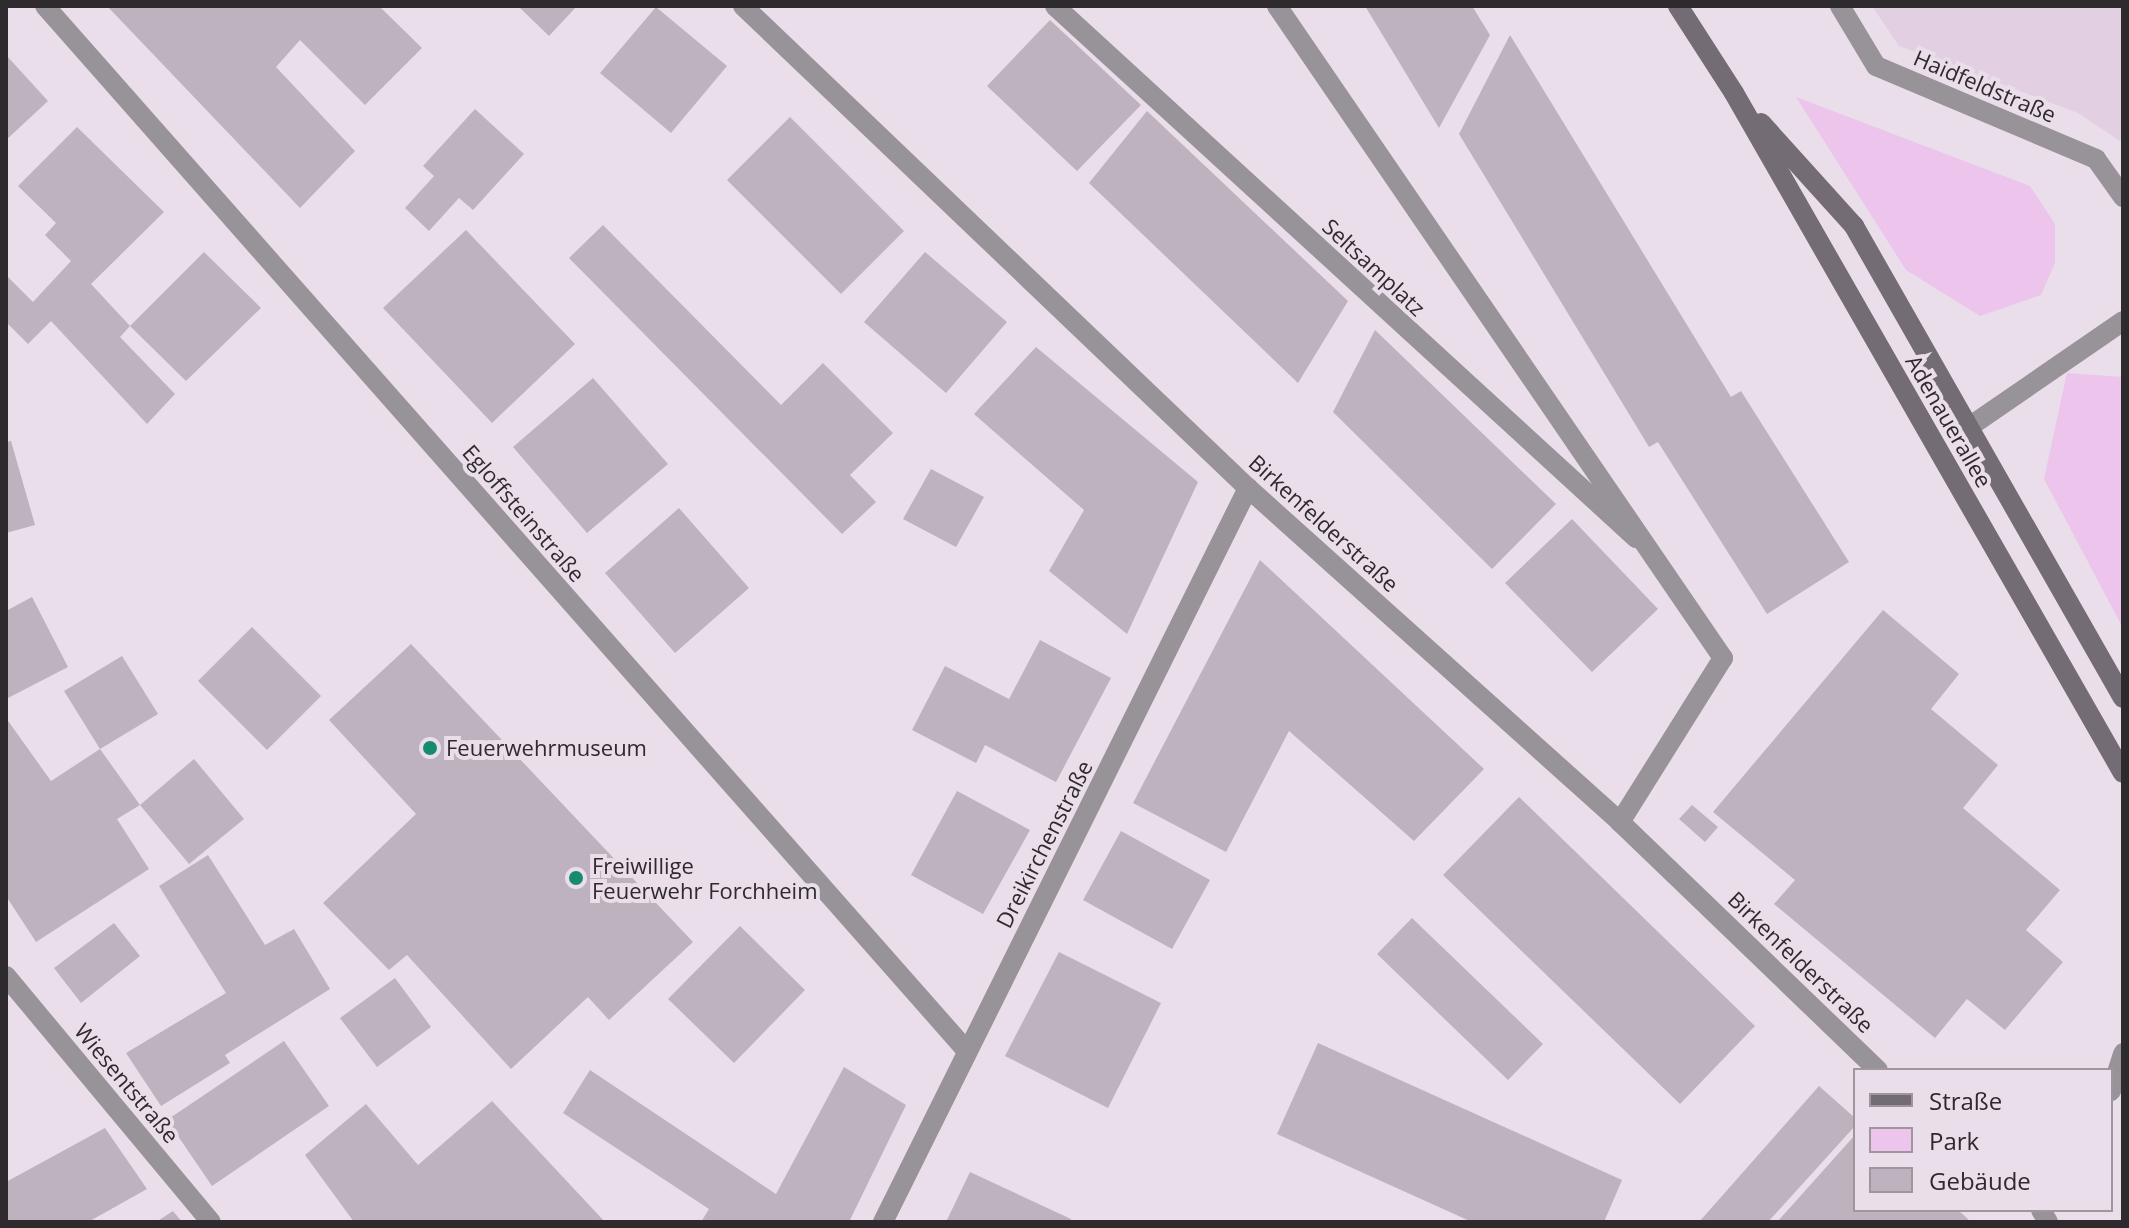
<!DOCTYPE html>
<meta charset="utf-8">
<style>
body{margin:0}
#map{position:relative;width:2129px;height:1228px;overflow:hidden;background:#eadeea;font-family:"Open Sans",sans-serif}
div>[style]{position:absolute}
.built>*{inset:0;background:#e2d0e2}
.green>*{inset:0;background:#ecc4ec}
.building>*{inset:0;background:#beb2be}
.street>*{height:20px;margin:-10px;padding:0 10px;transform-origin:10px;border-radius:10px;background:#989398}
.secondary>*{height:20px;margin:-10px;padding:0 10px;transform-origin:10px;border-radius:10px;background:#746c74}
.dots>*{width:22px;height:22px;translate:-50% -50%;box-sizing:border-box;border:4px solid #eadeea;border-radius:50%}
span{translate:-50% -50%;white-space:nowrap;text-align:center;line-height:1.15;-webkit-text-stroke:8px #eadeea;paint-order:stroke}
.street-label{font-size:22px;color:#2e2a2e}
.poi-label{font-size:22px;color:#2e2a2e}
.left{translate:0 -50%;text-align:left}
.frame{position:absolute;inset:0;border:8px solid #2e2a2e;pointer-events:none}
.legend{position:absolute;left:1853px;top:1068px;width:260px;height:144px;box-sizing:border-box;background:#eadeea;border:2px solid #9f969f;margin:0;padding:10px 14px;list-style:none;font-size:24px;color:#2e2a2e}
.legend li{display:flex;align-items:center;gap:16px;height:40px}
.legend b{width:40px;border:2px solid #9f969f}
</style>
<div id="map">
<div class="built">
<div style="clip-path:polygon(1872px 6px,2123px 6px,2123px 143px,2078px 113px,1899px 46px)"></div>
</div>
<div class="green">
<div style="clip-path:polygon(1796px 97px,2030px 186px,2055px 224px,2055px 263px,2041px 295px,1980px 316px,1906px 270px)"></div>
<div style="clip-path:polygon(2067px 373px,2123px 377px,2123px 628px,2044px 479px)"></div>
</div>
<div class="building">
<div style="clip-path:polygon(107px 6px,379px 6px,422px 48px,365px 105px,300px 40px,276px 67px,355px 151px,300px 208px)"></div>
<div style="clip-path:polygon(518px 6px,577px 6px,549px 36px)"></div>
<div style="clip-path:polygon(1365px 6px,1472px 6px,1490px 35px,1439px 128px)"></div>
<div style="clip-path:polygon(656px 7px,727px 66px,671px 133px,600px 73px)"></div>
<div style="clip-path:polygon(1050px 20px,1141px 105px,1077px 171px,987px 86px)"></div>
<div style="clip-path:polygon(1510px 35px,1731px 397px,1741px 391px,1849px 562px,1767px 614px,1658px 442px,1649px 447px,1459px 134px)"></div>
<div style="clip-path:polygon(6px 55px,48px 101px,6px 140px)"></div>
<div style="clip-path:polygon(475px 109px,524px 154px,473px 210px,459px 198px,429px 231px,405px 208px,434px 176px,423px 166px)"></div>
<div style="clip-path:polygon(1147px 111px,1348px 301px,1298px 383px,1089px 183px)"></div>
<div style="clip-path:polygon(790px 117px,904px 231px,841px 294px,727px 180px)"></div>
<div style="clip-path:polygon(77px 127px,164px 212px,91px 284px,130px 326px,120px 337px,175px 394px,147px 424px,51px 321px,28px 344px,6px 322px,6px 275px,33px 302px,71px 261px,45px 235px,56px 223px,18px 186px)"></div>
<div style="clip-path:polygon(603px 225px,781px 405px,823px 363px,893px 433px,850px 475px,876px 502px,842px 534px,569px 258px)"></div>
<div style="clip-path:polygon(466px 230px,575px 344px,492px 423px,383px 308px)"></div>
<div style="clip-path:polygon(204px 252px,261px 308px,186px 381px,130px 326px)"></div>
<div style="clip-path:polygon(925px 252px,1007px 322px,946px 393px,864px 322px)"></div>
<div style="clip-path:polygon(1375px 330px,1556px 504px,1492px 569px,1333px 412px)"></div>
<div style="clip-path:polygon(1036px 347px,1198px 482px,1127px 634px,1049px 571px,1084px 510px,974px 414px)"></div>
<div style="clip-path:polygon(593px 378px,668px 464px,587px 533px,513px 447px)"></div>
<div style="clip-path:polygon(11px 441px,35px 525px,6px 533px,6px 442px)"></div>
<div style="clip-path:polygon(931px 469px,984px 497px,956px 547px,903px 519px)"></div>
<div style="clip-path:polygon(679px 508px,749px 588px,675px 653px,605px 573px)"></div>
<div style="clip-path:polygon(1572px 519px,1658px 609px,1592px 672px,1505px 583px)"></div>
<div style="clip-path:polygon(1260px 560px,1484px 769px,1414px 841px,1289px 731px,1226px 852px,1133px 803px)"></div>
<div style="clip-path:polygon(32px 597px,68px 667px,6px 699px,6px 611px)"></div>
<div style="clip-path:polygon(1883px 610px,1959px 674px,1931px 709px,1998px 765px,1963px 808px,2060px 890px,2026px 930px,2063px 962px,2005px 1030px,1967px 999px,1935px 1038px,1774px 904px,1795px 880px,1713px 812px)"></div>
<div style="clip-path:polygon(252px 627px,321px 696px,267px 750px,198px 681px)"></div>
<div style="clip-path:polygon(1040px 640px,1111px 678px,1056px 782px,985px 745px,976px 763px,912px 730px,945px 666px,1009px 699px)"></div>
<div style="clip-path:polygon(411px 644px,693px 942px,609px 1020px,588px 997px,511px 1069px,407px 955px,389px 970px,323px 903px,416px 814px,329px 720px)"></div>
<div style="clip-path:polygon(122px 656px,158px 714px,100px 749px,64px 691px)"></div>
<div style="clip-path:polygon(6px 718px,51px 781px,100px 749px,140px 805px,117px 819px,149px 869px,36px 942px,6px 896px)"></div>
<div style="clip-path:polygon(194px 759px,244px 819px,189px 864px,140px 805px)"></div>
<div style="clip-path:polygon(957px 791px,1030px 830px,983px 914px,911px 875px)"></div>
<div style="clip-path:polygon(1519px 797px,1755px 1026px,1680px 1104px,1443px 875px)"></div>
<div style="clip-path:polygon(1692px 805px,1718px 827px,1705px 842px,1679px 819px)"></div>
<div style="clip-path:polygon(1121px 831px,1210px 880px,1172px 949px,1083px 900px)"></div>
<div style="clip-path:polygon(208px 855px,265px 945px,294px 929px,330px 989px,225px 1055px,230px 1063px,161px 1106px,126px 1053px,226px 993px,159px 886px)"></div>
<div style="clip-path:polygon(1412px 918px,1543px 1044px,1508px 1080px,1377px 954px)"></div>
<div style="clip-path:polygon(114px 923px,140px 956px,81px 1003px,54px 968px)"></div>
<div style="clip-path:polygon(740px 926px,805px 990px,734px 1063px,668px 999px)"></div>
<div style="clip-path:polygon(1059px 952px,1161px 1003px,1108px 1108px,1005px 1056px)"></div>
<div style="clip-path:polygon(395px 978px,431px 1027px,377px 1067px,340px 1018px)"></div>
<div style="clip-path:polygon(284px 1041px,329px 1106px,212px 1186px,167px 1120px)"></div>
<div style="clip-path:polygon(1318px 1043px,1622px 1180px,1604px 1222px,1472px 1222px,1277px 1134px)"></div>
<div style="clip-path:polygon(844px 1067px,906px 1105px,849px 1222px,701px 1222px,709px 1209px,563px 1113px,590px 1070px,776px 1194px)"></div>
<div style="clip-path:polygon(1819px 1086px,1855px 1118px,1855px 1126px,1768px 1222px,1699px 1222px)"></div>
<div style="clip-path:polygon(492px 1101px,605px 1222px,354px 1222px,305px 1155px,366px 1104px,418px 1165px)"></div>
<div style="clip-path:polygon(105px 1128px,147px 1189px,88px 1222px,6px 1222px,6px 1182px)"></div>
<div style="clip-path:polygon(1855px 1135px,1855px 1210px,1958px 1210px,1971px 1222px,1777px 1222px)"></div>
<div style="clip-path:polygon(970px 1172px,1071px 1219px,1070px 1222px,946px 1222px)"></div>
<div style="clip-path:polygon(173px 1211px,182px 1222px,156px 1222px)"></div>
</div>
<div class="street">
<div style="left:45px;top:6px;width:1394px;rotate:48.58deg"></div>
<div style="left:743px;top:6px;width:698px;rotate:43.67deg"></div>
<div style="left:1248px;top:488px;width:500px;rotate:41.9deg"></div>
<div style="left:1620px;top:822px;width:358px;rotate:43.9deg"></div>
<div style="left:1055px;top:6px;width:788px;rotate:42.48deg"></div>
<div style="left:1277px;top:6px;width:790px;rotate:55.63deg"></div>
<div style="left:1723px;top:658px;width:194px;rotate:122.1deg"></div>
<div style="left:1840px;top:6px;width:70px;rotate:59deg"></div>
<div style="left:1876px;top:66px;width:239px;rotate:22.9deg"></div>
<div style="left:2096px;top:159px;width:47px;rotate:54.6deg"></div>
<div style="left:1969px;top:427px;width:187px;rotate:-34.5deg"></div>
<div style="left:6px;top:976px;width:320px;rotate:50.2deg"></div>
<div style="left:2111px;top:1091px;width:40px;rotate:-72deg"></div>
<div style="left:2041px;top:1210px;width:14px;rotate:60deg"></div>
<div style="left:883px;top:1222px;width:820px;rotate:-63.56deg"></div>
</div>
<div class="secondary">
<div style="left:1678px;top:6px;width:103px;rotate:57.2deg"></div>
<div style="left:1734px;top:93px;width:783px;rotate:60.23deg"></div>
<div style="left:1761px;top:123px;width:139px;rotate:47.9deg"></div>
<div style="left:1854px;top:226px;width:543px;rotate:60.32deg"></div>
</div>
<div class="dots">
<div style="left:430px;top:748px;background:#168c6d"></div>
<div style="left:576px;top:878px;background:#168c6d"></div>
</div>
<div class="street-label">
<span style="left:1985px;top:86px;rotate:23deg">Haidfeldstraße</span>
<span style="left:1374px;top:267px;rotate:43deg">Seltsamplatz</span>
<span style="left:1949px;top:421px;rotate:60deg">Adenauerallee</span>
<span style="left:524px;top:513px;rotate:49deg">Egloffsteinstraße</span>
<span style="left:1324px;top:523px;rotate:42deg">Birkenfelderstraße</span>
<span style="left:1044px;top:844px;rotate:-63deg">Dreikirchenstraße</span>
<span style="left:1801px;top:962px;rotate:44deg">Birkenfelderstraße</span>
<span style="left:127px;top:1083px;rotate:50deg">Wiesentstraße</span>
</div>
<div class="poi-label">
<span class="left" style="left:446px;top:748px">Feuerwehrmuseum</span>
<span class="left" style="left:592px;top:878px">Freiwillige<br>Feuerwehr Forchheim</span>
</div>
<div class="frame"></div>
<ul class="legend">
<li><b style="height:10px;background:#746c74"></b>Straße</li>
<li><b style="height:22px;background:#ecc4ec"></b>Park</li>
<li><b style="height:22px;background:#beb2be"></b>Gebäude</li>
</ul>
</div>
